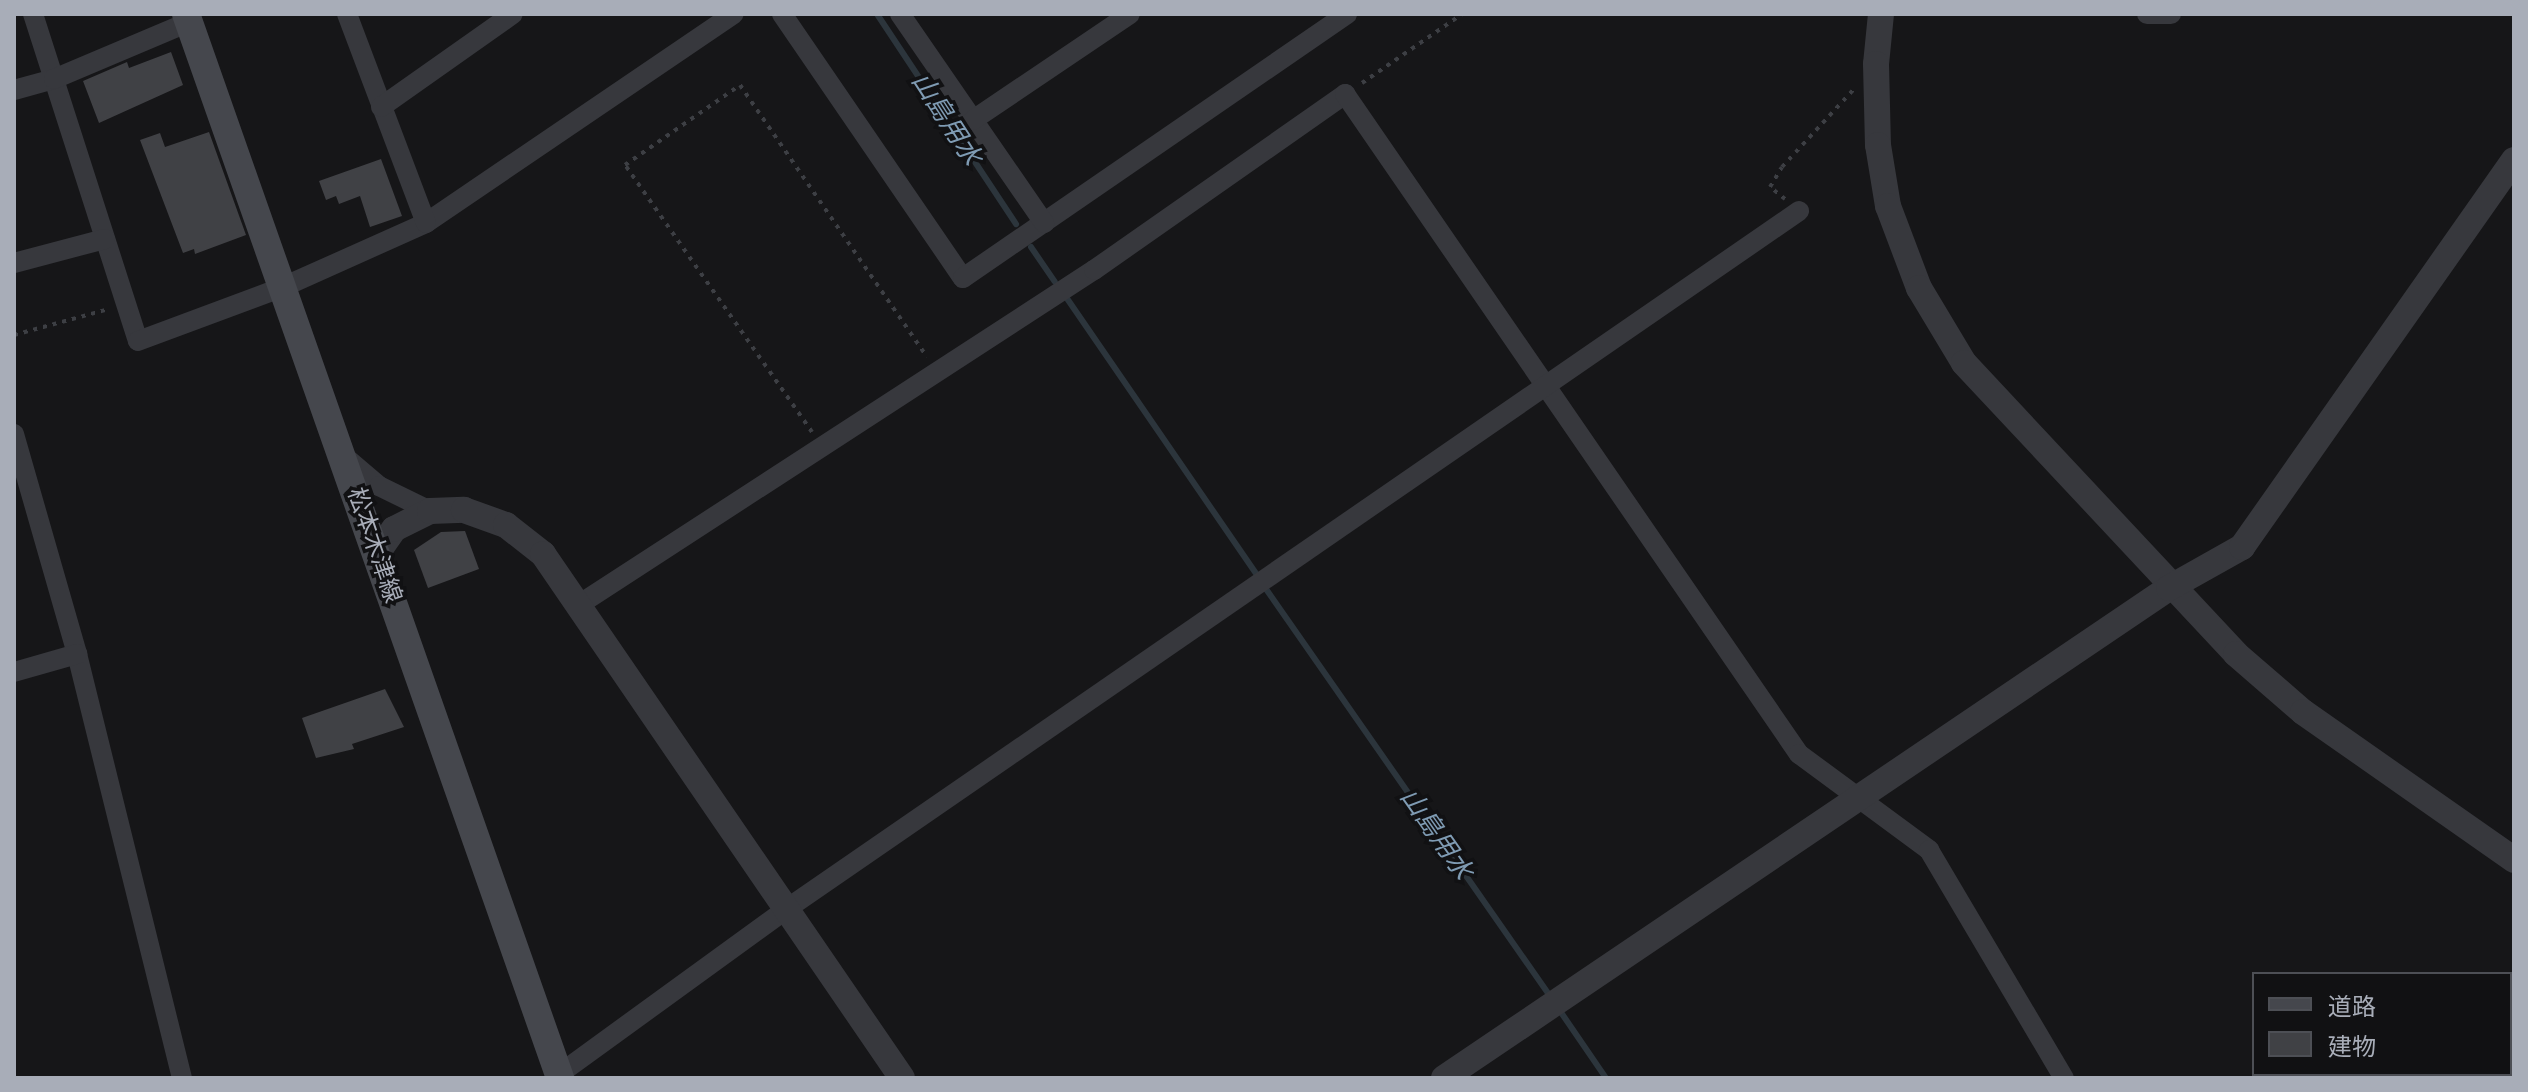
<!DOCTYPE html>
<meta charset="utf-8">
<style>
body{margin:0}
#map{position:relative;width:2528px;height:1092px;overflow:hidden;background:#161618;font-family:Raleway,"Noto Sans JP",sans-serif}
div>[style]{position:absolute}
.stream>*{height:6px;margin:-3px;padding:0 3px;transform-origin:3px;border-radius:3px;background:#2c353c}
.building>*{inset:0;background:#404145}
.path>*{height:4px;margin-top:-2px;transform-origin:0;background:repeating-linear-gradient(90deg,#3d3f44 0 4px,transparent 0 10px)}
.minor>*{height:20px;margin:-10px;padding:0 10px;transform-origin:10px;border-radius:10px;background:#37383d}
.tertiary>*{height:26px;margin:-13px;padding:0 13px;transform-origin:13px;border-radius:13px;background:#37383d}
.secondary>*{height:28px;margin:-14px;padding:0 14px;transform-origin:14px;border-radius:14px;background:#45474d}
span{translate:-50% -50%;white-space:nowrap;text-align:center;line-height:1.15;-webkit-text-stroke:7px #111113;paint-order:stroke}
.street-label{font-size:24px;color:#a8adb8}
.water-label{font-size:26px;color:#7f9bb3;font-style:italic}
.frame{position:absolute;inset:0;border:16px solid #a8adb8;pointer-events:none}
.legend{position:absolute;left:2252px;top:972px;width:260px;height:104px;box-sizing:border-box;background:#111113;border:2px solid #4d4f55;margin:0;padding:10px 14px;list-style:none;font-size:24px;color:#a8adb8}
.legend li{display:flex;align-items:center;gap:16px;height:40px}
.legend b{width:40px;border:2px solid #4d4f55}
</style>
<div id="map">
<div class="stream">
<div style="left:877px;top:14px;width:252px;rotate:56.5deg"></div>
<div style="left:1031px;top:247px;width:42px;rotate:55.6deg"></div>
<div style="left:1066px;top:297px;width:337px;rotate:55.5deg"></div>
<div style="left:1266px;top:589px;width:500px;rotate:55.1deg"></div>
<div style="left:1558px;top:1008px;width:85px;rotate:55.6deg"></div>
</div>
<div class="building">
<div style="clip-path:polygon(171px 52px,183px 85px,99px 123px,83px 81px,127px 62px,129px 68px)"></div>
<div style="clip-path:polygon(209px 132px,246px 235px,195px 254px,194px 249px,183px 253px,140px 140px,160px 133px,165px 147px)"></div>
<div style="clip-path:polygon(381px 159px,402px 216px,370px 227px,360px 196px,339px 204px,336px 196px,326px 200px,319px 181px)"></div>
<div style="clip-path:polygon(465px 531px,479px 569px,428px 588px,414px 550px,441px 532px)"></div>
<div style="clip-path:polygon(385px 689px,404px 727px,352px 744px,354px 749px,316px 758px,302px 718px)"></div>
</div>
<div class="path">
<div style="left:1362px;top:83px;width:121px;rotate:-34.6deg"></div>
<div style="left:1785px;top:199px;width:19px;rotate:-141deg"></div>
<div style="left:1770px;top:187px;width:23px;rotate:-59deg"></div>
<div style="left:1782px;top:167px;width:105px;rotate:-47.3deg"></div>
<div style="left:14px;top:335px;width:98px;rotate:-15.3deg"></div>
<div style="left:812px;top:432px;width:326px;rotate:-125deg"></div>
<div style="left:625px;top:165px;width:140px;rotate:-34.8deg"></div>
<div style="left:740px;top:85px;width:330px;rotate:55.5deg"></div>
</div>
<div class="minor">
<div style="left:33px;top:14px;width:343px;rotate:72.2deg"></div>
<div style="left:138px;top:341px;width:155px;rotate:-20.4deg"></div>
<div style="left:283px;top:287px;width:157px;rotate:-24.1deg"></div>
<div style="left:426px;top:223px;width:372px;rotate:-34.2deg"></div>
<div style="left:347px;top:14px;width:223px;rotate:69.3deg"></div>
<div style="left:782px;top:14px;width:320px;rotate:55.6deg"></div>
<div style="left:963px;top:278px;width:466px;rotate:-34.5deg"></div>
<div style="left:900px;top:14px;width:254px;rotate:55.4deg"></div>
<div style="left:2147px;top:14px;width:24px"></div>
<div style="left:14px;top:90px;width:41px;rotate:-15.4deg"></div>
<div style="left:54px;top:79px;width:147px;rotate:-22.9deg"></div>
<div style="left:381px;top:107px;width:161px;rotate:-35.2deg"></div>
<div style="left:973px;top:120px;width:189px;rotate:-34deg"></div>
<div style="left:14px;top:263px;width:94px;rotate:-14.8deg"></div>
<div style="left:14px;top:434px;width:229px;rotate:74deg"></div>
<div style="left:77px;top:654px;width:437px;rotate:76.1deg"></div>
<div style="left:344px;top:456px;width:46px;rotate:40.6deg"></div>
<div style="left:379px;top:486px;width:57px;rotate:26.1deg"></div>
<div style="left:580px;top:604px;width:613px;rotate:-33.02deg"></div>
<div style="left:1094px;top:270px;width:307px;rotate:-35deg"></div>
<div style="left:1345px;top:94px;width:801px;rotate:55.48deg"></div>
<div style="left:1799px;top:754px;width:162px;rotate:36.4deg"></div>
<div style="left:1929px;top:850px;width:265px;rotate:59.4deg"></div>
<div style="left:14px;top:672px;width:66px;rotate:-15.9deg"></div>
<div style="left:558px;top:1075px;width:284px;rotate:-36deg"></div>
<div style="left:788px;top:908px;width:1228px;rotate:-34.58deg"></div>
</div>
<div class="tertiary">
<div style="left:1881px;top:14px;width:50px;rotate:95.7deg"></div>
<div style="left:1876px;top:64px;width:81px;rotate:88.6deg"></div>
<div style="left:1878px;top:145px;width:62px;rotate:80.7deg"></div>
<div style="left:1888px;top:206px;width:88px;rotate:69.3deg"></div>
<div style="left:1919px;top:288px;width:87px;rotate:59deg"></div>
<div style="left:1964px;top:363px;width:398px;rotate:46.9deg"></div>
<div style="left:2236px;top:654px;width:89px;rotate:40.9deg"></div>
<div style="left:2303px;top:712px;width:258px;rotate:35deg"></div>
<div style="left:378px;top:552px;width:28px;rotate:-55deg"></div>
<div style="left:394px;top:529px;width:40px;rotate:-26.6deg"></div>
<div style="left:430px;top:511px;width:34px;rotate:-2deg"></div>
<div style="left:464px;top:510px;width:45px;rotate:19.7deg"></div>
<div style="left:506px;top:525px;width:47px;rotate:38.1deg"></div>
<div style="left:543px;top:554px;width:635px;rotate:55.58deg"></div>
<div style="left:1444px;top:1078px;width:875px;rotate:-34.05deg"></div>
<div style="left:2169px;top:588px;width:84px;rotate:-29.3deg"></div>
<div style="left:2242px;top:547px;width:473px;rotate:-54.9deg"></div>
</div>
<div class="secondary">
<div style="left:186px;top:14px;width:1128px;rotate:70.63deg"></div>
</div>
<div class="street-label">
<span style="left:375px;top:545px;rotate:71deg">松本木津線</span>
</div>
<div class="water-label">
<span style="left:946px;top:119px;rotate:57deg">山島用水</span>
<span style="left:1436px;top:834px;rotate:55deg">山島用水</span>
</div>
<div class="frame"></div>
<ul class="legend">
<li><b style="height:10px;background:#45474d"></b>道路</li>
<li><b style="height:22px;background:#404145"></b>建物</li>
</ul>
</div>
